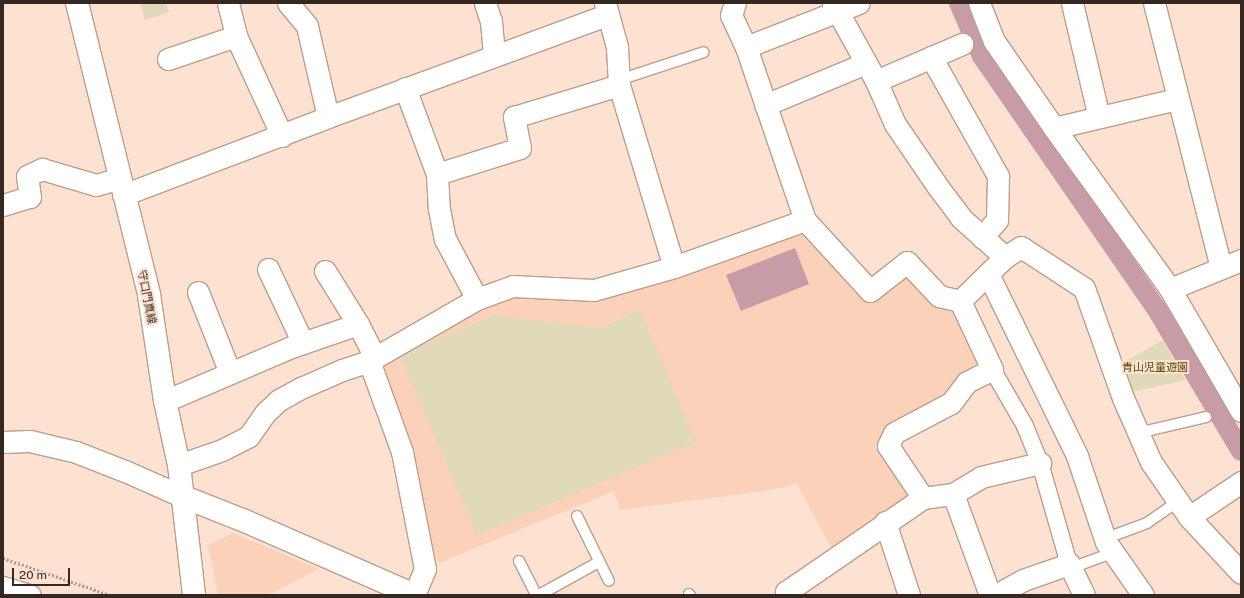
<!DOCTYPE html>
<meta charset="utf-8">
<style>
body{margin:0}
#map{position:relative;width:1244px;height:598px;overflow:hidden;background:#fde1d1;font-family:"Public Sans","Noto Sans JP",sans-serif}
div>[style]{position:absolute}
.built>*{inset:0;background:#fbd1ba}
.green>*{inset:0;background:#e0daba}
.water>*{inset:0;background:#c89ca6}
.canal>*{height:20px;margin:-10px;padding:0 10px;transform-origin:10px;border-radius:10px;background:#c89ca6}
.path>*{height:2.5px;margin-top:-1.25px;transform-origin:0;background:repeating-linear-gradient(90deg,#b09a8d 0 2px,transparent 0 4px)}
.roads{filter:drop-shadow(1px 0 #be9d8b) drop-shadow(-1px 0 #be9d8b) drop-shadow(0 1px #be9d8b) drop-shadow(0 -1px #be9d8b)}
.service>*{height:10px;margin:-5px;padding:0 5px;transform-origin:5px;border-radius:5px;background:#fff}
.pedestrian>*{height:16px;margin:-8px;padding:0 8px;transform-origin:8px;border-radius:8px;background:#fff}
.minor>*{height:21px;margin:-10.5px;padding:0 10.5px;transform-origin:10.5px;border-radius:10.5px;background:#fff}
.tertiary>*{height:22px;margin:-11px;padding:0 11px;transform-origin:11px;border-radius:11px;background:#fff}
.secondary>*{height:22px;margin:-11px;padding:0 11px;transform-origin:11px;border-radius:11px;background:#fff}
span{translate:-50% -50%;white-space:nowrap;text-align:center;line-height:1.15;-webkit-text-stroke:4px #fde1d1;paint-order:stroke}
.street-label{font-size:11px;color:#352821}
.park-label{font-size:11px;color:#544800}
.frame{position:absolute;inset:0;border:4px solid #352821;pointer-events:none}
.scale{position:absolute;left:12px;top:568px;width:58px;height:18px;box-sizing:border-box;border:2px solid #352821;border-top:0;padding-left:5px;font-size:12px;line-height:14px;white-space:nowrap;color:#352821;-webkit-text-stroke:3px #fde1d1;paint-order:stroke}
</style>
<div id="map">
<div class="built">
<div style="clip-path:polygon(802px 228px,863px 297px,902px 276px,912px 278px,957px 308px,984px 361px,948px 397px,890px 431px,910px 496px,833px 551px,797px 484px,764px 491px,620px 510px,614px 491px,439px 563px,429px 546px,382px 374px,385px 362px,483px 306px,516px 292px,585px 300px)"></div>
<div style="clip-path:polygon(233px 533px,319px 569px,268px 595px,218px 595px,208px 545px)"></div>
</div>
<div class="green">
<div style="clip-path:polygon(140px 3px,166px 3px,169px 12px,145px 20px)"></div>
<div style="clip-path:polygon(640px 310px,696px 442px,477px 535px,400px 355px,493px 315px,600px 328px)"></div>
<div style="clip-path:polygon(1163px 340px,1185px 380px,1132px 392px,1119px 365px)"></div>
</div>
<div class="water">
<div style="clip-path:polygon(795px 248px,809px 284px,741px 311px,726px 275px)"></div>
</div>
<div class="canal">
<div style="left:959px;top:3px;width:58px;rotate:66.5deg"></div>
<div style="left:982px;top:56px;width:306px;rotate:55.4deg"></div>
<div style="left:1156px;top:308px;width:166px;rotate:59.3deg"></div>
</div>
<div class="path">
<div style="left:3px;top:558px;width:113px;rotate:19.1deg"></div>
</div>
<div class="roads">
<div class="service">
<div style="left:619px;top:80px;width:89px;rotate:-18.2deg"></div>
<div style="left:1138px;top:433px;width:70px;rotate:-13.2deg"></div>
<div style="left:577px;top:516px;width:72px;rotate:63.8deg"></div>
<div style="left:1104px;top:539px;width:46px;rotate:-20.4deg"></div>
<div style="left:1147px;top:523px;width:39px;rotate:-35deg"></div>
<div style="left:519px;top:561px;width:38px;rotate:63deg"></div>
<div style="left:1071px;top:568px;width:44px;rotate:-20.1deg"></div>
<div style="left:689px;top:594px;width:1px;rotate:45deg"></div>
<div style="left:539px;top:595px;width:68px;rotate:-28.8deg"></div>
</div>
<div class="pedestrian">
<div style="left:992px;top:369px;width:66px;rotate:59.9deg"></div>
<div style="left:1025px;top:426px;width:40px;rotate:68deg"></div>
<div style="left:1040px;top:463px;width:105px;rotate:74deg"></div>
</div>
<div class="minor">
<div style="left:228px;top:3px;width:34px;rotate:76deg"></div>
<div style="left:236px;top:36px;width:110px;rotate:65.3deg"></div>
<div style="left:288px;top:3px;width:30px;rotate:50deg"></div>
<div style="left:307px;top:26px;width:93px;rotate:77deg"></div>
<div style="left:485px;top:3px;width:19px;rotate:72deg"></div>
<div style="left:491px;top:21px;width:35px;rotate:85deg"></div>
<div style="left:605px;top:3px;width:46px;rotate:74.7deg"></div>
<div style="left:617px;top:47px;width:38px;rotate:87deg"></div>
<div style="left:619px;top:85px;width:190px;rotate:73.2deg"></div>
<div style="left:735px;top:3px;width:13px;rotate:108deg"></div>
<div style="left:731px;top:15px;width:35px;rotate:65deg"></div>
<div style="left:746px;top:47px;width:183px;rotate:71.2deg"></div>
<div style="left:833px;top:3px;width:89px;rotate:61.1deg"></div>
<div style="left:876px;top:81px;width:47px;rotate:66.2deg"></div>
<div style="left:895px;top:124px;width:76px;rotate:55.7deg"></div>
<div style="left:938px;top:187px;width:39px;rotate:53deg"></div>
<div style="left:961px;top:218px;width:59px;rotate:41.6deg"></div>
<div style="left:979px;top:3px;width:41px;rotate:68.5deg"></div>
<div style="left:994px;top:41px;width:106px;rotate:55.4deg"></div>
<div style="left:1054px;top:128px;width:198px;rotate:54.2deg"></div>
<div style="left:1170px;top:289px;width:141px;rotate:59.8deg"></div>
<div style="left:1072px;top:3px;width:117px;rotate:76.7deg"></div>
<div style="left:1154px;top:3px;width:273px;rotate:75.8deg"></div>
<div style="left:746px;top:47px;width:121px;rotate:-21.3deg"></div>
<div style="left:931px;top:57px;width:137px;rotate:60.6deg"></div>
<div style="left:998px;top:176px;width:44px;rotate:91.3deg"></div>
<div style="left:997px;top:220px;width:23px;rotate:131deg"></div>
<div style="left:168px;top:59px;width:72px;rotate:-18.7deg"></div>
<div style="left:876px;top:81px;width:94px;rotate:-23.3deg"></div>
<div style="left:405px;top:88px;width:92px;rotate:69.6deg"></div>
<div style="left:437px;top:174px;width:35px;rotate:87deg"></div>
<div style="left:439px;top:209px;width:31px;rotate:79deg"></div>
<div style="left:445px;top:239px;width:68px;rotate:61.9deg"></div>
<div style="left:765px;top:105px;width:109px;rotate:-22.6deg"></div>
<div style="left:1054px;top:128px;width:126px;rotate:-13.3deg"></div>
<div style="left:437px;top:174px;width:87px;rotate:-17.4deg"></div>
<div style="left:520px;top:148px;width:32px;rotate:-101deg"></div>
<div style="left:514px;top:117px;width:110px;rotate:-16.9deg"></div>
<div style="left:123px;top:195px;width:219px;rotate:-20.8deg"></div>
<div style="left:328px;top:117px;width:297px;rotate:-20.1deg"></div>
<div style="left:3px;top:205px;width:28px;rotate:-17deg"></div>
<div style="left:30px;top:197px;width:21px;rotate:-98deg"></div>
<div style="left:27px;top:176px;width:17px;rotate:-25deg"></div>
<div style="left:42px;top:169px;width:56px;rotate:16.5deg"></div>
<div style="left:96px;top:185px;width:25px;rotate:-16deg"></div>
<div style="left:268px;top:269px;width:82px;rotate:64.7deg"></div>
<div style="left:325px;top:271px;width:62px;rotate:58.1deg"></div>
<div style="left:358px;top:324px;width:38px;rotate:63deg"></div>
<div style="left:988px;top:274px;width:203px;rotate:63.9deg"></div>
<div style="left:1077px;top:456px;width:91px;rotate:71.4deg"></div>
<div style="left:1106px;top:542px;width:65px;rotate:55.1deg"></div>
<div style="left:1170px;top:289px;width:77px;rotate:-22.2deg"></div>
<div style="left:198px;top:292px;width:87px;rotate:68.4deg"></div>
<div style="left:165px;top:401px;width:137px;rotate:-23.2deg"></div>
<div style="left:291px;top:347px;width:71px;rotate:-18.9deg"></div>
<div style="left:3px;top:442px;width:27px;rotate:-2deg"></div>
<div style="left:30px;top:441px;width:47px;rotate:13.4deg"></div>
<div style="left:76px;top:452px;width:53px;rotate:21.2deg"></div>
<div style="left:125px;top:471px;width:64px;rotate:23.8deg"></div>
<div style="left:179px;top:465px;width:46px;rotate:-19.2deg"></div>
<div style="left:222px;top:450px;width:30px;rotate:-27deg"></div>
<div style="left:249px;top:436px;width:28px;rotate:-55deg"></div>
<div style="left:265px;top:413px;width:19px;rotate:-43deg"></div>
<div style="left:279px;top:400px;width:25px;rotate:-29deg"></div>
<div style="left:301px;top:388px;width:45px;rotate:-23.7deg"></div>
<div style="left:342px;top:370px;width:28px;rotate:-18deg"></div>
<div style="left:953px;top:494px;width:108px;rotate:69.9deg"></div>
<div style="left:923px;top:498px;width:63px;rotate:-123.9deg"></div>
<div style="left:888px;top:446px;width:14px;rotate:-65deg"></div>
<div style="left:894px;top:433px;width:64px;rotate:-27.8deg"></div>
<div style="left:951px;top:403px;width:26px;rotate:-53deg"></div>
<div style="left:967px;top:382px;width:28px;rotate:-27deg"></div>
<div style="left:992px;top:369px;width:75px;rotate:-115.2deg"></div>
<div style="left:1189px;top:517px;width:63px;rotate:-33.9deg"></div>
<div style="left:885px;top:522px;width:77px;rotate:71.8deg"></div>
<div style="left:3px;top:587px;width:28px;rotate:17deg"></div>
<div style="left:414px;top:595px;width:28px;rotate:-67deg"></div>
<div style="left:425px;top:569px;width:119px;rotate:-101.1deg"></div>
<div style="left:402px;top:452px;width:97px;rotate:-109.9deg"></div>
<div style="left:369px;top:361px;width:125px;rotate:-29.9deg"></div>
<div style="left:477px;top:299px;width:38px;rotate:-20deg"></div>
<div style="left:513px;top:286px;width:81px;rotate:2.8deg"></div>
<div style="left:594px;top:290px;width:83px;rotate:-16deg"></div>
<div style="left:674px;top:267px;width:139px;rotate:-19.7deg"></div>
<div style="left:805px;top:220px;width:96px;rotate:47.5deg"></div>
<div style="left:870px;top:291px;width:47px;rotate:-38.1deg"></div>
<div style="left:907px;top:262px;width:47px;rotate:46.7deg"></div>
<div style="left:939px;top:296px;width:22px;rotate:13deg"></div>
<div style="left:960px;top:301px;width:63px;rotate:-44.4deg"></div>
<div style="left:1005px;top:257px;width:19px;rotate:-32deg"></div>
<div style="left:1021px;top:247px;width:75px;rotate:33.1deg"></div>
<div style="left:1084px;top:288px;width:117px;rotate:70.5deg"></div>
<div style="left:1123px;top:398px;width:70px;rotate:66.4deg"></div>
<div style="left:1151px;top:462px;width:67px;rotate:55.4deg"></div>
<div style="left:1189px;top:517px;width:76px;rotate:47.1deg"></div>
<div style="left:788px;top:595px;width:4px;rotate:-124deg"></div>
<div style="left:786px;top:592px;width:166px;rotate:-34.5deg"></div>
<div style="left:923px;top:498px;width:30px;rotate:-8deg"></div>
<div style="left:953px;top:494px;width:33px;rotate:-31deg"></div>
<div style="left:981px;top:477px;width:61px;rotate:-13.3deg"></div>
<div style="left:996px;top:595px;width:31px;rotate:-29deg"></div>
<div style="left:1023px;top:580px;width:49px;rotate:-19.2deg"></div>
<div style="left:1069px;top:564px;width:34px;rotate:64deg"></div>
</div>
<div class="tertiary">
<div style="left:184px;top:497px;width:66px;rotate:21.5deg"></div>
<div style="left:245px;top:521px;width:184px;rotate:23.6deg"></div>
</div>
<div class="secondary">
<div style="left:77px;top:3px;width:301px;rotate:76.1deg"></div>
<div style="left:149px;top:295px;width:107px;rotate:81.4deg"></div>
<div style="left:165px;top:401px;width:66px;rotate:77.7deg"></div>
<div style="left:179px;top:465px;width:131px;rotate:83.4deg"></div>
</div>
</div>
<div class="street-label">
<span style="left:147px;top:297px;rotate:79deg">守口門真線</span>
</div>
<div class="park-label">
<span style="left:1155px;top:367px">青山児童遊園</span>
</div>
<div class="frame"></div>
<div class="scale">20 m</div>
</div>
